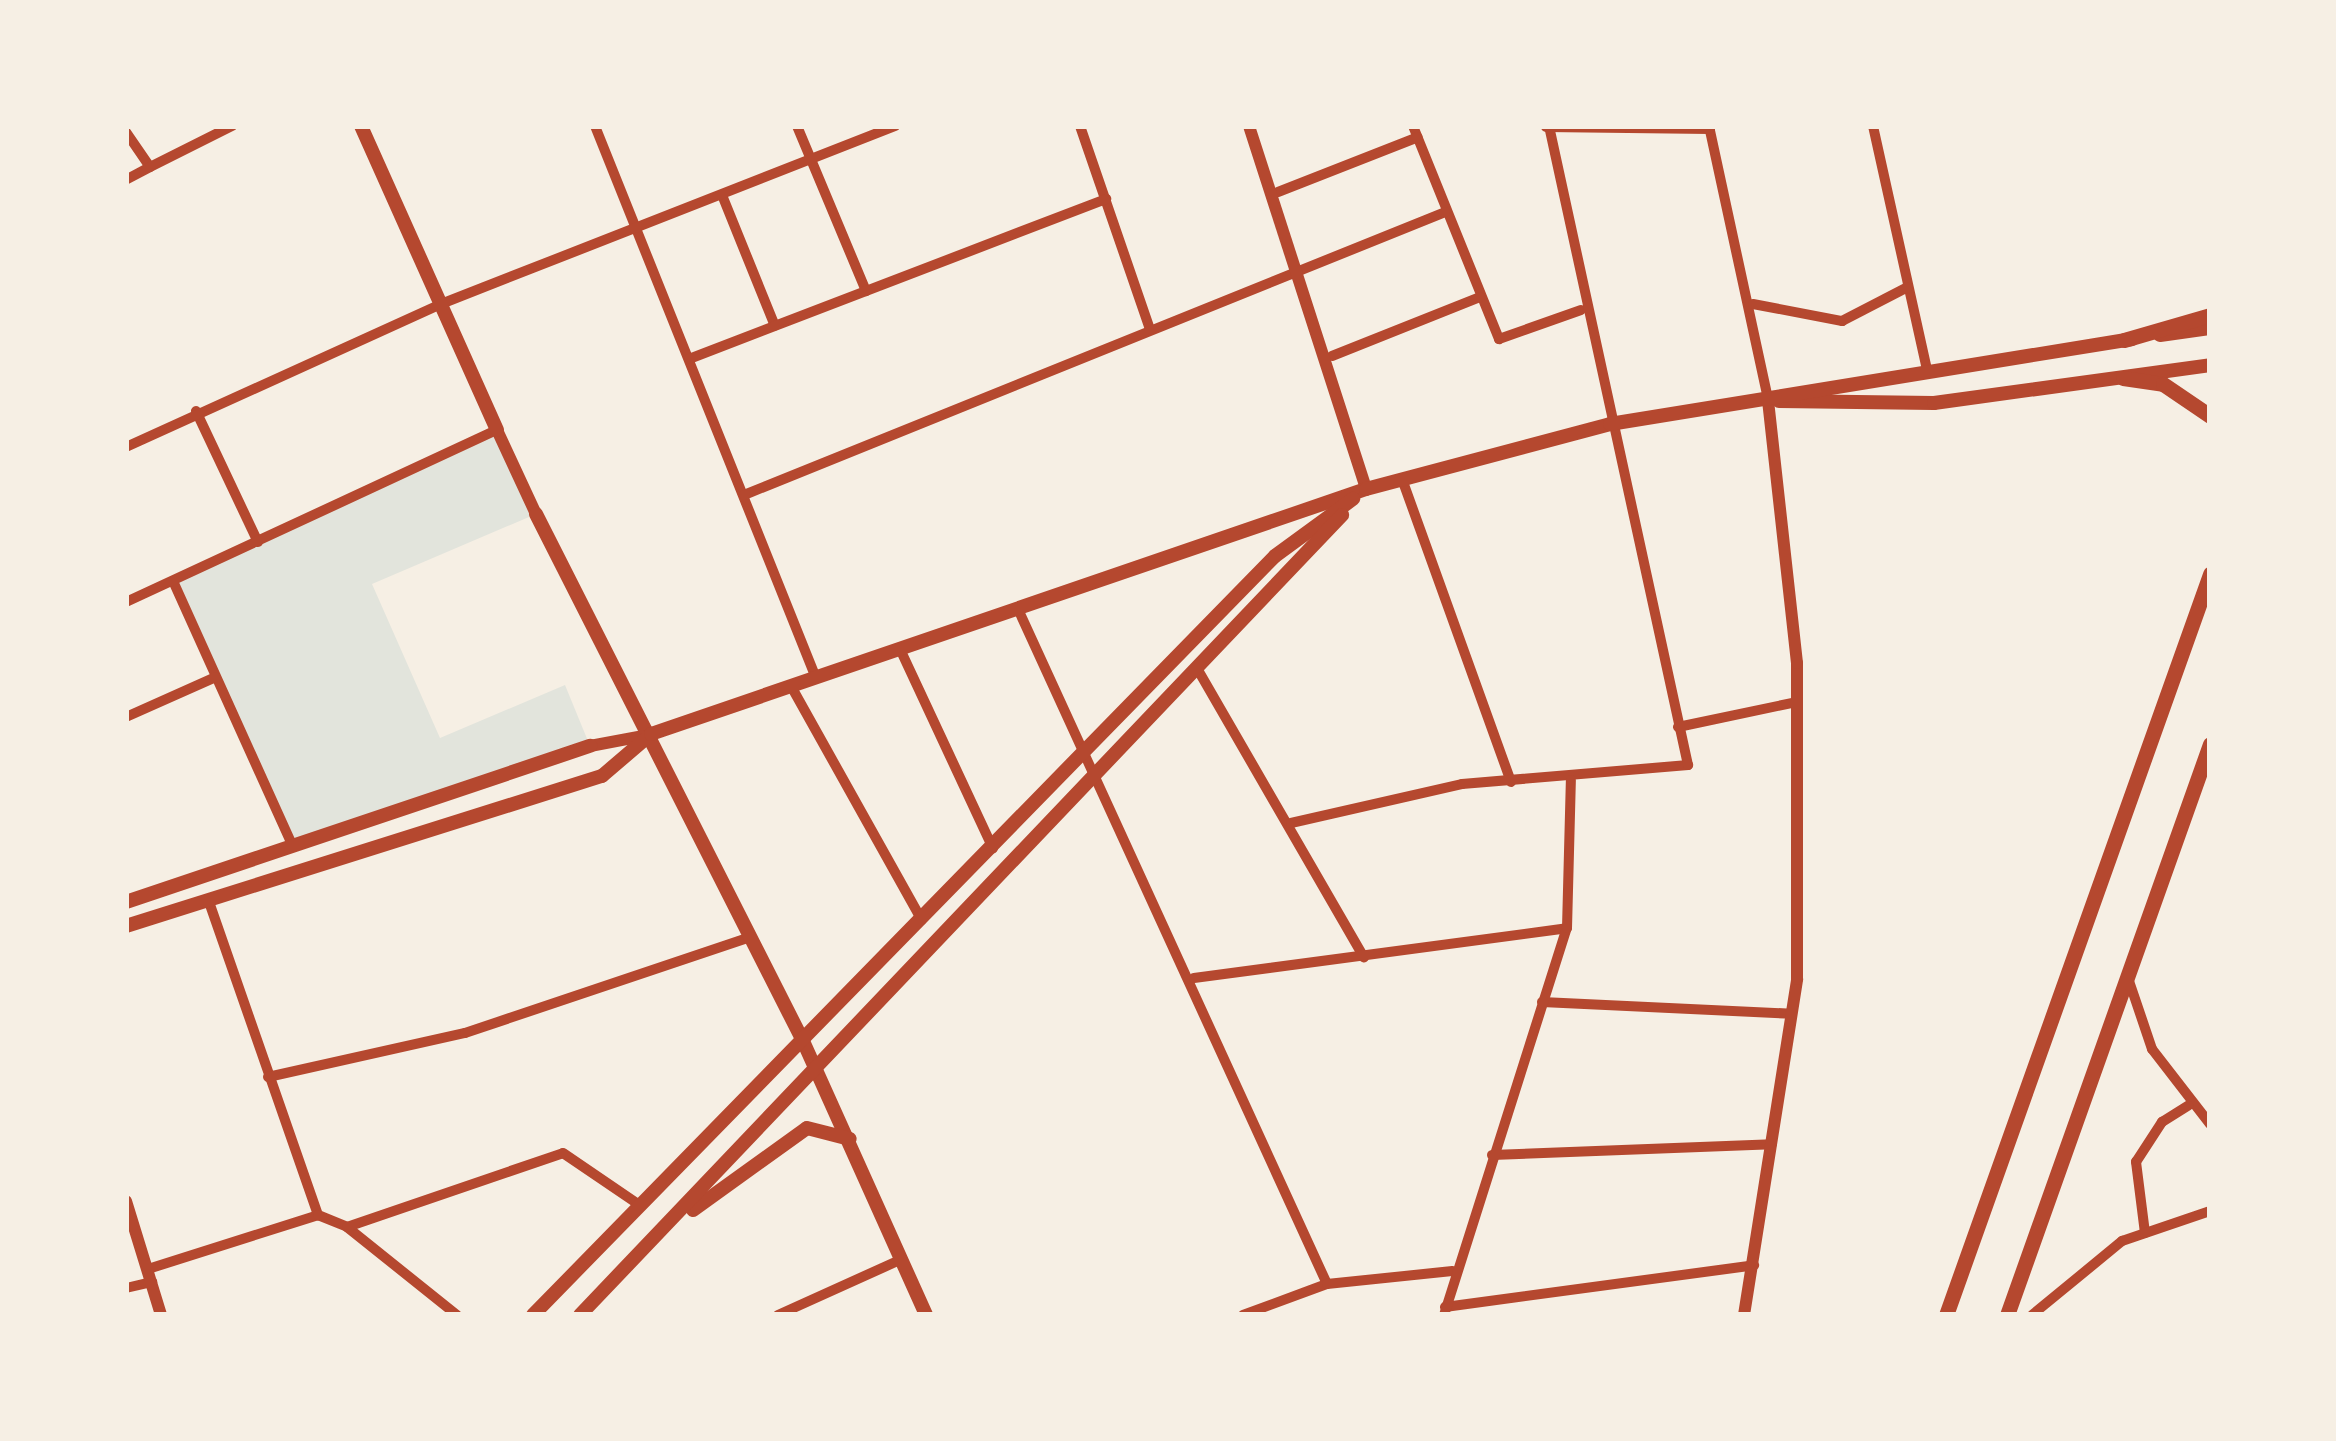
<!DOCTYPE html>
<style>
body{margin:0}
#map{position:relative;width:2336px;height:1441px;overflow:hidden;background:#f6efe4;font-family:Commissioner,sans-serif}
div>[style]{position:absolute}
.green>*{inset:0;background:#e2e4dc}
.minor>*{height:10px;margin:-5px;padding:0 5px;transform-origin:5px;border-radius:5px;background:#b5482f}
.tertiary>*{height:12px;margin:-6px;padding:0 6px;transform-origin:6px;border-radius:6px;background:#b5482f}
.secondary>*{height:14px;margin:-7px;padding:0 7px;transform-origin:7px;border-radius:7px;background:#b5482f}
.primary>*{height:15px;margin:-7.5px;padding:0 7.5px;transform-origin:7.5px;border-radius:7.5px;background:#b5482f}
span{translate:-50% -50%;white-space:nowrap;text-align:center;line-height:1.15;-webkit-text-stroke:9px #f6efe4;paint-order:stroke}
.frame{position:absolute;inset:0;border:129px solid #f6efe4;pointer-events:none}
</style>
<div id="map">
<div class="green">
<div style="clip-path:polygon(497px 430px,536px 514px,372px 584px,440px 738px,565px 685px,590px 746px,292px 845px,173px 581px)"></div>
</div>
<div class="minor">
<div style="left:595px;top:126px;width:595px;rotate:68.18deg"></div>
<div style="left:797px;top:126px;width:179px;rotate:67.3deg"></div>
<div style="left:1080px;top:126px;width:215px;rotate:71deg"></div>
<div style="left:1413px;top:126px;width:230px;rotate:68deg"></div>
<div style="left:1499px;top:339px;width:87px;rotate:-19.5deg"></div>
<div style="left:1709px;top:126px;width:280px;rotate:77.8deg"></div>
<div style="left:1873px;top:126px;width:250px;rotate:77.5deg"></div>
<div style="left:1546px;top:127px;width:164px;rotate:0.7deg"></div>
<div style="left:126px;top:132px;width:42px;rotate:55.6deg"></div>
<div style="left:150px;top:167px;width:27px;rotate:152deg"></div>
<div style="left:150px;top:167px;width:92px;rotate:-26.6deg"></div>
<div style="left:1278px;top:192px;width:150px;rotate:-21.4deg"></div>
<div style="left:722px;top:195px;width:141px;rotate:68deg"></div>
<div style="left:1753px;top:304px;width:91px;rotate:10.8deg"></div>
<div style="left:1842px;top:321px;width:74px;rotate:-27.3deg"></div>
<div style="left:1332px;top:356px;width:159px;rotate:-21.7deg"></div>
<div style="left:689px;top:359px;width:447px;rotate:-21deg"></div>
<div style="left:196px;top:411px;width:145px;rotate:64.7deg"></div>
<div style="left:126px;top:447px;width:346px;rotate:-24.4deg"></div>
<div style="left:441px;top:304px;width:488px;rotate:-21.4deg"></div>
<div style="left:1402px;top:479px;width:322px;rotate:70.2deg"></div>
<div style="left:744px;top:495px;width:756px;rotate:-21.98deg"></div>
<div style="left:173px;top:581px;width:290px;rotate:65.7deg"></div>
<div style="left:126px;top:602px;width:409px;rotate:-24.9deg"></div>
<div style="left:1018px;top:609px;width:742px;rotate:65.4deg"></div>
<div style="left:900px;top:649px;width:220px;rotate:65deg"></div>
<div style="left:1198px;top:670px;width:332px;rotate:60deg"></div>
<div style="left:791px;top:686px;width:268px;rotate:60.8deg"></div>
<div style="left:126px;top:717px;width:98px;rotate:-24deg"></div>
<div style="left:1678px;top:727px;width:122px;rotate:-11.9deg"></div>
<div style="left:1291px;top:823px;width:175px;rotate:-12.8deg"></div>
<div style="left:1462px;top:784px;width:227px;rotate:-4.8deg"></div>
<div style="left:1688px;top:765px;width:654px;rotate:-102.27deg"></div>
<div style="left:208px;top:899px;width:335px;rotate:70.8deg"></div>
<div style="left:1194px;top:978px;width:376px;rotate:-7.6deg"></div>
<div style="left:2128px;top:978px;width:75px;rotate:71.3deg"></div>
<div style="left:2152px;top:1049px;width:95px;rotate:52.3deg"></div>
<div style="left:1542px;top:1002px;width:250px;rotate:2.7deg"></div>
<div style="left:268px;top:1077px;width:202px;rotate:-12.6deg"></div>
<div style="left:465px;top:1033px;width:302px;rotate:-18.6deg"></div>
<div style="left:1492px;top:1155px;width:280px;rotate:-2.2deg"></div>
<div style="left:347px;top:1227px;width:141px;rotate:38.7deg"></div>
<div style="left:2145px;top:1233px;width:72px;rotate:-97.2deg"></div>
<div style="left:2136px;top:1162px;width:48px;rotate:-57deg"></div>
<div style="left:2162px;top:1122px;width:31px;rotate:-32deg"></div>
<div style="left:148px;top:1269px;width:178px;rotate:-17.6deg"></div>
<div style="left:318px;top:1215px;width:31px;rotate:22deg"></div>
<div style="left:347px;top:1227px;width:228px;rotate:-18.9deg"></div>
<div style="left:563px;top:1153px;width:94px;rotate:34.2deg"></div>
<div style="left:126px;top:1288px;width:27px;rotate:-13deg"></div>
<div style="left:1445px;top:1307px;width:312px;rotate:-7.7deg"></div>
<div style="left:778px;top:1315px;width:136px;rotate:-24.3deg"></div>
<div style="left:1243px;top:1315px;width:90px;rotate:-20.3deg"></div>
<div style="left:1327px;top:1284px;width:126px;rotate:-5.9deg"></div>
<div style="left:1444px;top:1315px;width:406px;rotate:-72.4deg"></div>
<div style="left:1567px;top:928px;width:148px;rotate:-88.5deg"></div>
<div style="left:2032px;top:1315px;width:117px;rotate:-39.4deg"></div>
<div style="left:2122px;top:1241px;width:93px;rotate:-18.8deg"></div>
</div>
<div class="tertiary">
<div style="left:1249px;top:126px;width:381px;rotate:72.1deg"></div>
<div style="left:497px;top:430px;width:93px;rotate:65.1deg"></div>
<div style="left:590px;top:746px;width:60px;rotate:-10.6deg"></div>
<div style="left:126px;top:1201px;width:119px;rotate:72.9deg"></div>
<div style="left:1744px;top:1315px;width:340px;rotate:-81deg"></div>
<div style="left:1797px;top:979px;width:316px;rotate:-90deg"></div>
<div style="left:1797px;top:663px;width:265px;rotate:-96.3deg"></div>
</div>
<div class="secondary">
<div style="left:361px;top:126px;width:333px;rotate:65.9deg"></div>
<div style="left:2160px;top:335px;width:50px;rotate:-8deg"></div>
<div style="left:1779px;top:401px;width:155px;rotate:0.7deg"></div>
<div style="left:1934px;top:403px;width:279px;rotate:-7.8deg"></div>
<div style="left:536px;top:514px;width:591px;rotate:63.13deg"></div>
<div style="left:803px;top:1041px;width:300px;rotate:65.8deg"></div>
<div style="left:126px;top:902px;width:490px;rotate:-18.6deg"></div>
<div style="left:126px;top:926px;width:499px;rotate:-17.5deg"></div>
<div style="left:602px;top:776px;width:65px;rotate:-40.6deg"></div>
<div style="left:651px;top:734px;width:756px;rotate:-18.91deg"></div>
<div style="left:1366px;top:489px;width:253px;rotate:-14.9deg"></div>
<div style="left:1610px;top:424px;width:529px;rotate:-9.25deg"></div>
<div style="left:693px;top:1210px;width:140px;rotate:-35.7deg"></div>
<div style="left:807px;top:1128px;width:44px;rotate:14.3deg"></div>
<div style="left:533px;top:1315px;width:1061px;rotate:-45.65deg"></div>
<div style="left:1275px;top:556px;width:97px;rotate:-36.2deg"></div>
<div style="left:580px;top:1315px;width:1105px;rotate:-46.39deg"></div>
</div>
<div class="primary">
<div style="left:2124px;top:340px;width:90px;rotate:-16.2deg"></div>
<div style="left:2123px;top:378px;width:40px;rotate:8.5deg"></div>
<div style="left:2163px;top:384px;width:57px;rotate:34.2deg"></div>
<div style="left:1946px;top:1315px;width:787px;rotate:-70.39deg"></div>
<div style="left:2007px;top:1315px;width:606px;rotate:-70.43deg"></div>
</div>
<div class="frame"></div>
</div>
